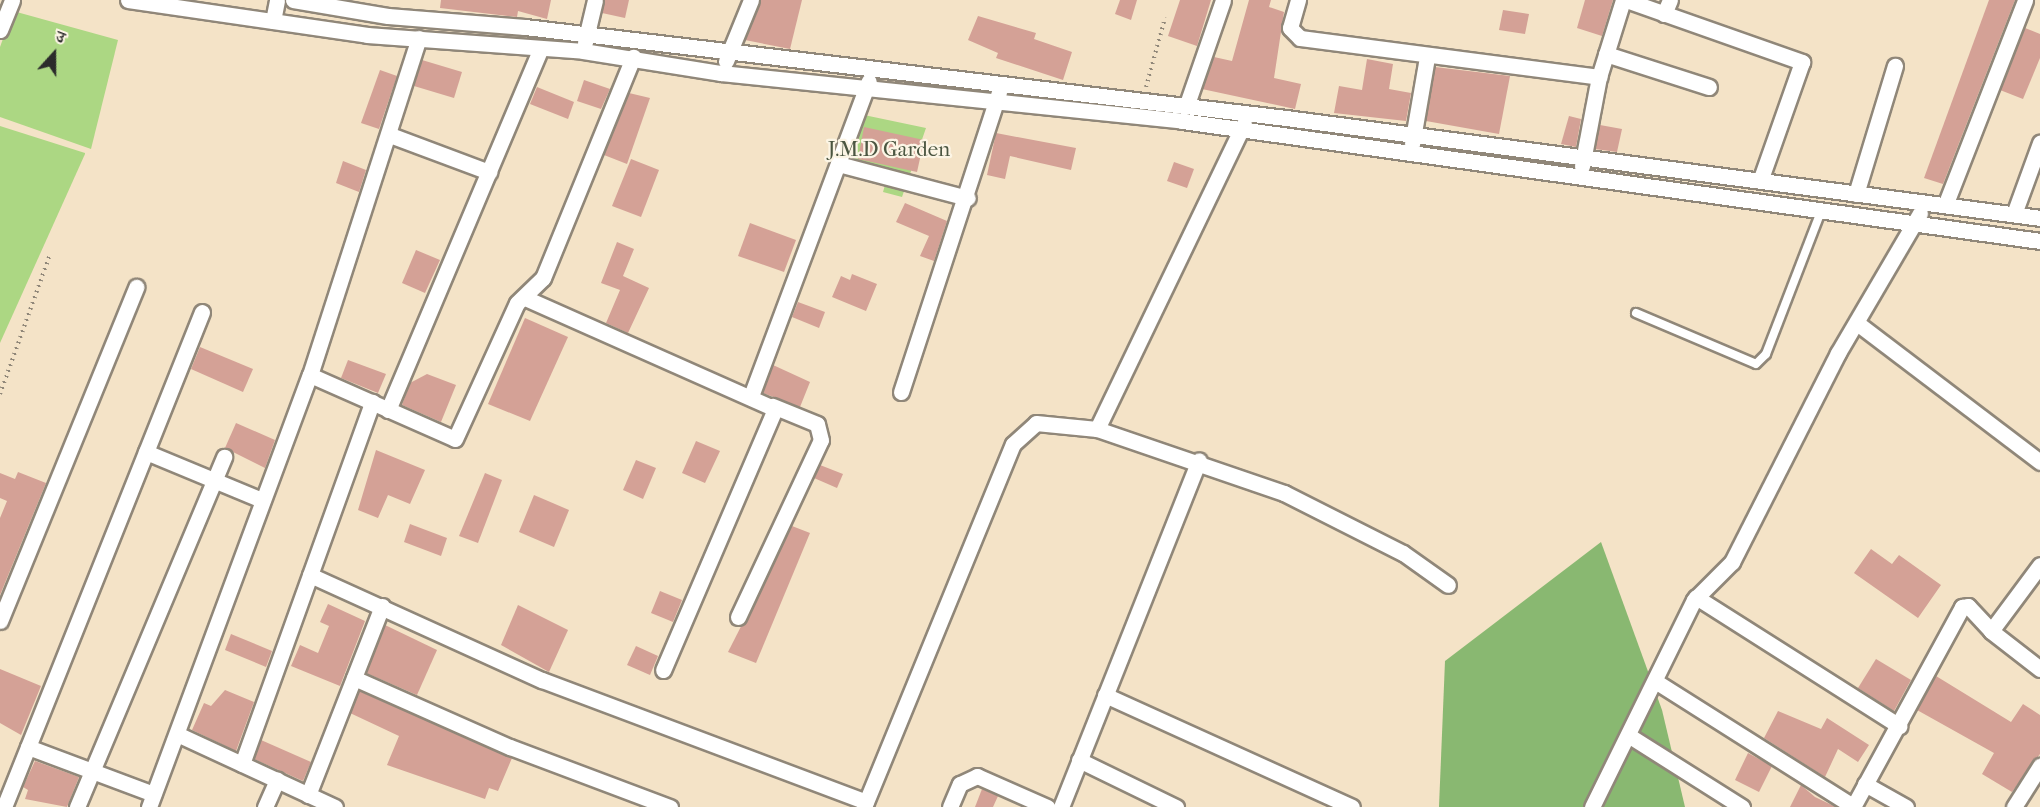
<!DOCTYPE html>
<meta charset="utf-8">
<style>
body{margin:0}
#map{position:relative;width:2040px;height:807px;overflow:hidden;background:#f4e3c7;font-family:"IM FELL French Canon","Noto Serif Devanagari",serif}
div>[style]{position:absolute}
.green>*{inset:0;background:#acd783}
.forest>*{inset:0;background:#89b871}
.building>*{inset:0;background:#d4a196}
.path>*{height:4px;margin-top:-2px;transform-origin:0;background:repeating-linear-gradient(90deg,#908779 0 1.5px,transparent 0 6px)}
.roads{filter:drop-shadow(2px 0 #908779) drop-shadow(-2px 0 #908779) drop-shadow(0 2px #908779) drop-shadow(0 -2px #908779)}
.lane>*{height:8px;margin:-4px;padding:0 4px;transform-origin:4px;border-radius:4px;background:#fff}
.street>*{height:15px;margin:-7.5px;padding:0 7.5px;transform-origin:7.5px;border-radius:7.5px;background:#fff}
span{translate:-50% -50%;white-space:nowrap;text-align:center;line-height:1.15;-webkit-text-stroke:4.5px #fcf5e5;paint-order:stroke}
.park-label{font-size:21px;color:#4b5641}
.north{position:absolute;left:24px;top:24px;width:60px;height:60px;-webkit-text-stroke:4px #fcf5e5;paint-order:stroke;rotate:21deg;font-size:16px;font-weight:700;line-height:24px;text-align:center;color:#2b2b2b}
.north::after{content:'';display:block;margin:auto;width:21px;height:27px;background:#2b2b2b;clip-path:polygon(50% 0,100% 100%,50% 72%,0 100%)}
</style>
<div id="map">
<div class="green">
<div style="clip-path:polygon(13px 11px,118px 40px,91px 149px,0 117px,0 47px)"></div>
<div style="clip-path:polygon(864px 115px,926px 128px,902px 197px,883px 192px,887px 178px,847px 166px)"></div>
<div style="clip-path:polygon(0 126px,85px 153px,85px 154px,0 343px)"></div>
</div>
<div class="forest">
<div style="clip-path:polygon(1601px 542px,1662px 710px,1685px 807px,1439px 807px,1445px 661px)"></div>
</div>
<div class="building">
<div style="clip-path:polygon(441px 0,551px 0,547px 19px,518px 11px,517px 17px,440px 8px)"></div>
<div style="clip-path:polygon(604px 0,629px 0,625px 18px,602px 13px)"></div>
<div style="clip-path:polygon(761px 0,802px 0,790px 49px,745px 40px)"></div>
<div style="clip-path:polygon(1120px 0,1137px 0,1131px 20px,1115px 14px)"></div>
<div style="clip-path:polygon(1180px 0,1211px 0,1197px 46px,1168px 36px)"></div>
<div style="clip-path:polygon(1249px 0,1271px 0,1269px 7px,1284px 12px,1274px 78px,1301px 84px,1295px 109px,1202px 89px,1214px 57px,1232px 61px)"></div>
<div style="clip-path:polygon(1585px 0,1613px 0,1602px 36px,1577px 28px)"></div>
<div style="clip-path:polygon(1989px 0,2015px 0,1943px 184px,1924px 178px)"></div>
<div style="clip-path:polygon(1503px 10px,1529px 14px,1525px 34px,1499px 30px)"></div>
<div style="clip-path:polygon(978px 16px,1036px 33px,1034px 39px,1072px 52px,1063px 80px,996px 58px,998px 53px,968px 40px)"></div>
<div style="clip-path:polygon(2025px 28px,2040px 34px,2040px 58px,2023px 99px,2000px 90px)"></div>
<div style="clip-path:polygon(1367px 59px,1393px 64px,1389px 89px,1411px 93px,1406px 121px,1334px 113px,1339px 86px,1362px 90px)"></div>
<div style="clip-path:polygon(422px 60px,462px 72px,454px 98px,414px 86px)"></div>
<div style="clip-path:polygon(1435px 67px,1510px 76px,1499px 134px,1426px 121px)"></div>
<div style="clip-path:polygon(380px 70px,397px 76px,379px 129px,361px 123px)"></div>
<div style="clip-path:polygon(584px 80px,610px 89px,601px 109px,577px 101px)"></div>
<div style="clip-path:polygon(537px 87px,574px 102px,568px 119px,530px 104px)"></div>
<div style="clip-path:polygon(629px 93px,650px 98px,627px 164px,604px 155px)"></div>
<div style="clip-path:polygon(1569px 116px,1581px 119px,1576px 147px,1561px 144px)"></div>
<div style="clip-path:polygon(1600px 125px,1622px 129px,1617px 152px,1595px 149px)"></div>
<div style="clip-path:polygon(864px 127px,924px 140px,917px 172px,858px 159px)"></div>
<div style="clip-path:polygon(996px 133px,1076px 148px,1071px 170px,1010px 156px,1005px 179px,987px 175px)"></div>
<div style="clip-path:polygon(631px 159px,659px 170px,641px 217px,612px 206px)"></div>
<div style="clip-path:polygon(343px 161px,366px 170px,359px 192px,336px 183px)"></div>
<div style="clip-path:polygon(1174px 162px,1194px 169px,1187px 188px,1167px 181px)"></div>
<div style="clip-path:polygon(905px 203px,947px 221px,934px 261px,920px 256px,929px 236px,896px 222px)"></div>
<div style="clip-path:polygon(750px 223px,796px 240px,784px 272px,738px 256px)"></div>
<div style="clip-path:polygon(617px 242px,634px 249px,623px 276px,649px 288px,628px 333px,606px 323px,620px 290px,601px 283px)"></div>
<div style="clip-path:polygon(416px 250px,440px 260px,425px 293px,402px 283px)"></div>
<div style="clip-path:polygon(852px 274px,877px 284px,866px 311px,832px 297px,841px 276px,850px 280px)"></div>
<div style="clip-path:polygon(798px 302px,825px 312px,819px 328px,792px 317px)"></div>
<div style="clip-path:polygon(525px 318px,568px 337px,530px 421px,488px 404px)"></div>
<div style="clip-path:polygon(200px 347px,253px 369px,243px 392px,191px 369px)"></div>
<div style="clip-path:polygon(348px 360px,386px 374px,378px 393px,341px 378px)"></div>
<div style="clip-path:polygon(773px 365px,810px 382px,800px 407px,763px 393px)"></div>
<div style="clip-path:polygon(427px 374px,456px 385px,441px 422px,402px 405px,410px 383px)"></div>
<div style="clip-path:polygon(236px 423px,275px 440px,265px 468px,225px 448px)"></div>
<div style="clip-path:polygon(696px 441px,720px 451px,705px 483px,682px 473px)"></div>
<div style="clip-path:polygon(376px 450px,425px 470px,410px 504px,388px 495px,378px 518px,358px 510px)"></div>
<div style="clip-path:polygon(636px 460px,656px 468px,643px 499px,623px 490px)"></div>
<div style="clip-path:polygon(820px 465px,843px 474px,837px 488px,814px 478px)"></div>
<div style="clip-path:polygon(18px 472px,46px 483px,0 595px,0 518px,7px 501px,0 498px,0 473px,15px 479px)"></div>
<div style="clip-path:polygon(485px 473px,502px 480px,478px 543px,459px 536px)"></div>
<div style="clip-path:polygon(534px 495px,569px 510px,554px 547px,519px 532px)"></div>
<div style="clip-path:polygon(410px 524px,447px 538px,441px 556px,404px 542px)"></div>
<div style="clip-path:polygon(792px 526px,810px 533px,756px 663px,728px 652px)"></div>
<div style="clip-path:polygon(1871px 549px,1892px 564px,1899px 555px,1941px 585px,1918px 618px,1854px 573px)"></div>
<div style="clip-path:polygon(660px 591px,682px 600px,673px 622px,651px 613px)"></div>
<div style="clip-path:polygon(328px 604px,365px 621px,340px 686px,291px 666px,300px 645px,318px 653px,329px 626px,320px 622px)"></div>
<div style="clip-path:polygon(518px 605px,568px 630px,549px 672px,501px 645px)"></div>
<div style="clip-path:polygon(385px 625px,437px 650px,417px 695px,366px 673px)"></div>
<div style="clip-path:polygon(231px 634px,272px 651px,266px 667px,225px 650px)"></div>
<div style="clip-path:polygon(636px 646px,658px 656px,650px 675px,627px 665px)"></div>
<div style="clip-path:polygon(1876px 659px,1911px 680px,1894px 711px,1858px 688px)"></div>
<div style="clip-path:polygon(0 669px,41px 686px,21px 735px,0 723px)"></div>
<div style="clip-path:polygon(1936px 676px,2011px 722px,2023px 704px,2040px 715px,2040px 754px,2012px 792px,1982px 774px,1994px 753px,1917px 710px)"></div>
<div style="clip-path:polygon(225px 690px,254px 702px,236px 751px,192px 730px,204px 703px,211px 706px)"></div>
<div style="clip-path:polygon(359px 691px,512px 758px,498px 791px,489px 788px,485px 799px,387px 765px,399px 736px,350px 713px)"></div>
<div style="clip-path:polygon(1778px 711px,1821px 729px,1827px 718px,1869px 745px,1858px 762px,1838px 749px,1825px 777px,1764px 738px)"></div>
<div style="clip-path:polygon(261px 740px,311px 762px,303px 781px,254px 759px)"></div>
<div style="clip-path:polygon(1748px 753px,1772px 766px,1759px 792px,1735px 780px)"></div>
<div style="clip-path:polygon(35px 761px,79px 777px,67px 807px,25px 799px,28px 790px,23px 787px)"></div>
<div style="clip-path:polygon(1801px 785px,1815px 797px,1836px 807px,1790px 807px)"></div>
<div style="clip-path:polygon(982px 789px,998px 796px,993px 807px,975px 807px)"></div>
</div>
<div class="path">
<div style="left:1146px;top:87px;width:72px;rotate:-74.6deg"></div>
<div style="left:0;top:394px;width:149px;rotate:-70.3deg"></div>
</div>
<div class="roads">
<div class="lane">
<div style="left:1636px;top:313px;width:130px;rotate:23deg"></div>
<div style="left:1756px;top:364px;width:14px;rotate:-45deg"></div>
<div style="left:1766px;top:354px;width:155px;rotate:-68.9deg"></div>
</div>
<div class="street">
<div style="left:128px;top:0;width:242px;rotate:8.3deg"></div>
<div style="left:367px;top:35px;width:217px;rotate:4.2deg"></div>
<div style="left:583px;top:51px;width:140px;rotate:9.1deg"></div>
<div style="left:721px;top:73px;width:463px;rotate:5.9deg"></div>
<div style="left:1182px;top:121px;width:866px;rotate:7.96deg"></div>
<div style="left:293px;top:0;width:96px;rotate:9.6deg"></div>
<div style="left:388px;top:16px;width:137px;rotate:4.6deg"></div>
<div style="left:525px;top:27px;width:766px;rotate:6.82deg"></div>
<div style="left:1286px;top:118px;width:761px;rotate:7.55deg"></div>
<div style="left:1298px;top:0;width:29px;rotate:106deg"></div>
<div style="left:1290px;top:28px;width:14px;rotate:45deg"></div>
<div style="left:1300px;top:38px;width:302px;rotate:7.4deg"></div>
<div style="left:1626px;top:0;width:187px;rotate:19.4deg"></div>
<div style="left:1802px;top:62px;width:126px;rotate:109.4deg"></div>
<div style="left:1664px;top:14px;width:15px;rotate:-67deg"></div>
<div style="left:273px;top:21px;width:21px;rotate:-79deg"></div>
<div style="left:0;top:30px;width:32px;rotate:-68deg"></div>
<div style="left:585px;top:42px;width:43px;rotate:-76.6deg"></div>
<div style="left:1606px;top:54px;width:108px;rotate:17.8deg"></div>
<div style="left:726px;top:61px;width:66px;rotate:-67.7deg"></div>
<div style="left:1186px;top:107px;width:113px;rotate:-70.9deg"></div>
<div style="left:390px;top:135px;width:106px;rotate:20.5deg"></div>
<div style="left:1412px;top:144px;width:88px;rotate:-80.2deg"></div>
<div style="left:838px;top:164px;width:134px;rotate:14.7deg"></div>
<div style="left:1582px;top:166px;width:91px;rotate:-79.2deg"></div>
<div style="left:1599px;top:77px;width:81px;rotate:-72.7deg"></div>
<div style="left:1856px;top:194px;width:134px;rotate:-73.1deg"></div>
<div style="left:1946px;top:203px;width:218px;rotate:-68.7deg"></div>
<div style="left:2014px;top:214px;width:76px;rotate:-69.9deg"></div>
<div style="left:525px;top:298px;width:274px;rotate:23.9deg"></div>
<div style="left:775px;top:409px;width:284px;rotate:113.2deg"></div>
<div style="left:1857px;top:323px;width:230px;rotate:37.2deg"></div>
<div style="left:310px;top:375px;width:158px;rotate:23.8deg"></div>
<div style="left:455px;top:439px;width:149px;rotate:-65.5deg"></div>
<div style="left:517px;top:303px;width:36px;rotate:-44deg"></div>
<div style="left:543px;top:278px;width:239px;rotate:-67.8deg"></div>
<div style="left:901px;top:392px;width:315px;rotate:-71.9deg"></div>
<div style="left:751px;top:396px;width:336px;rotate:-69.5deg"></div>
<div style="left:388px;top:410px;width:391px;rotate:-67.1deg"></div>
<div style="left:1097px;top:429px;width:339px;rotate:-64.3deg"></div>
<div style="left:146px;top:452px;width:126px;rotate:22.5deg"></div>
<div style="left:310px;top:575px;width:255px;rotate:24.4deg"></div>
<div style="left:542px;top:680px;width:346px;rotate:20.6deg"></div>
<div style="left:1696px;top:597px;width:241px;rotate:32.4deg"></div>
<div style="left:738px;top:617px;width:195px;rotate:-64.9deg"></div>
<div style="left:821px;top:440px;width:16px;rotate:-104deg"></div>
<div style="left:817px;top:424px;width:48px;rotate:-157.8deg"></div>
<div style="left:0;top:621px;width:361px;rotate:-67.8deg"></div>
<div style="left:1991px;top:631px;width:82px;rotate:-53.4deg"></div>
<div style="left:354px;top:678px;width:171px;rotate:23.9deg"></div>
<div style="left:510px;top:747px;width:171px;rotate:20.6deg"></div>
<div style="left:1655px;top:681px;width:234px;rotate:32.3deg"></div>
<div style="left:1105px;top:695px;width:271px;rotate:24.4deg"></div>
<div style="left:177px;top:734px;width:174px;rotate:24.8deg"></div>
<div style="left:1628px;top:735px;width:135px;rotate:32.3deg"></div>
<div style="left:28px;top:747px;width:134px;rotate:20.5deg"></div>
<div style="left:1079px;top:760px;width:108px;rotate:25.9deg"></div>
<div style="left:242px;top:764px;width:385px;rotate:-70.2deg"></div>
<div style="left:1865px;top:784px;width:47px;rotate:29.3deg"></div>
<div style="left:308px;top:795px;width:203px;rotate:-68.6deg"></div>
<div style="left:4px;top:807px;width:533px;rotate:-68.2deg"></div>
<div style="left:77px;top:807px;width:380px;rotate:-67.2deg"></div>
<div style="left:149px;top:807px;width:461px;rotate:-69.6deg"></div>
<div style="left:310px;top:375px;width:354px;rotate:-72.1deg"></div>
<div style="left:265px;top:807px;width:30px;rotate:-66deg"></div>
<div style="left:864px;top:807px;width:392px;rotate:-67.7deg"></div>
<div style="left:1013px;top:444px;width:31px;rotate:-42deg"></div>
<div style="left:1036px;top:423px;width:61px;rotate:5.6deg"></div>
<div style="left:1097px;top:429px;width:198px;rotate:18.9deg"></div>
<div style="left:1284px;top:493px;width:133px;rotate:26.8deg"></div>
<div style="left:1403px;top:553px;width:55px;rotate:35.4deg"></div>
<div style="left:950px;top:807px;width:25px;rotate:-67deg"></div>
<div style="left:960px;top:784px;width:19px;rotate:-25deg"></div>
<div style="left:977px;top:776px;width:77px;rotate:23.9deg"></div>
<div style="left:1061px;top:807px;width:373px;rotate:-68.3deg"></div>
<div style="left:1592px;top:807px;width:231px;rotate:-63.8deg"></div>
<div style="left:1694px;top:600px;width:54px;rotate:-45deg"></div>
<div style="left:1732px;top:562px;width:234px;rotate:-63.1deg"></div>
<div style="left:1838px;top:353px;width:162px;rotate:-59.6deg"></div>
<div style="left:1853px;top:807px;width:228px;rotate:-61.4deg"></div>
<div style="left:1962px;top:607px;width:6px;rotate:-9deg"></div>
<div style="left:1968px;top:606px;width:34px;rotate:47deg"></div>
<div style="left:1991px;top:631px;width:62px;rotate:37.8deg"></div>
<div style="left:2014px;top:807px;width:49px;rotate:-57.6deg"></div>
</div>
</div>
<div class="park-label">
<span style="left:889px;top:149px">J.M.D Garden</span>
</div>
<div class="north">उ</div>
</div>
